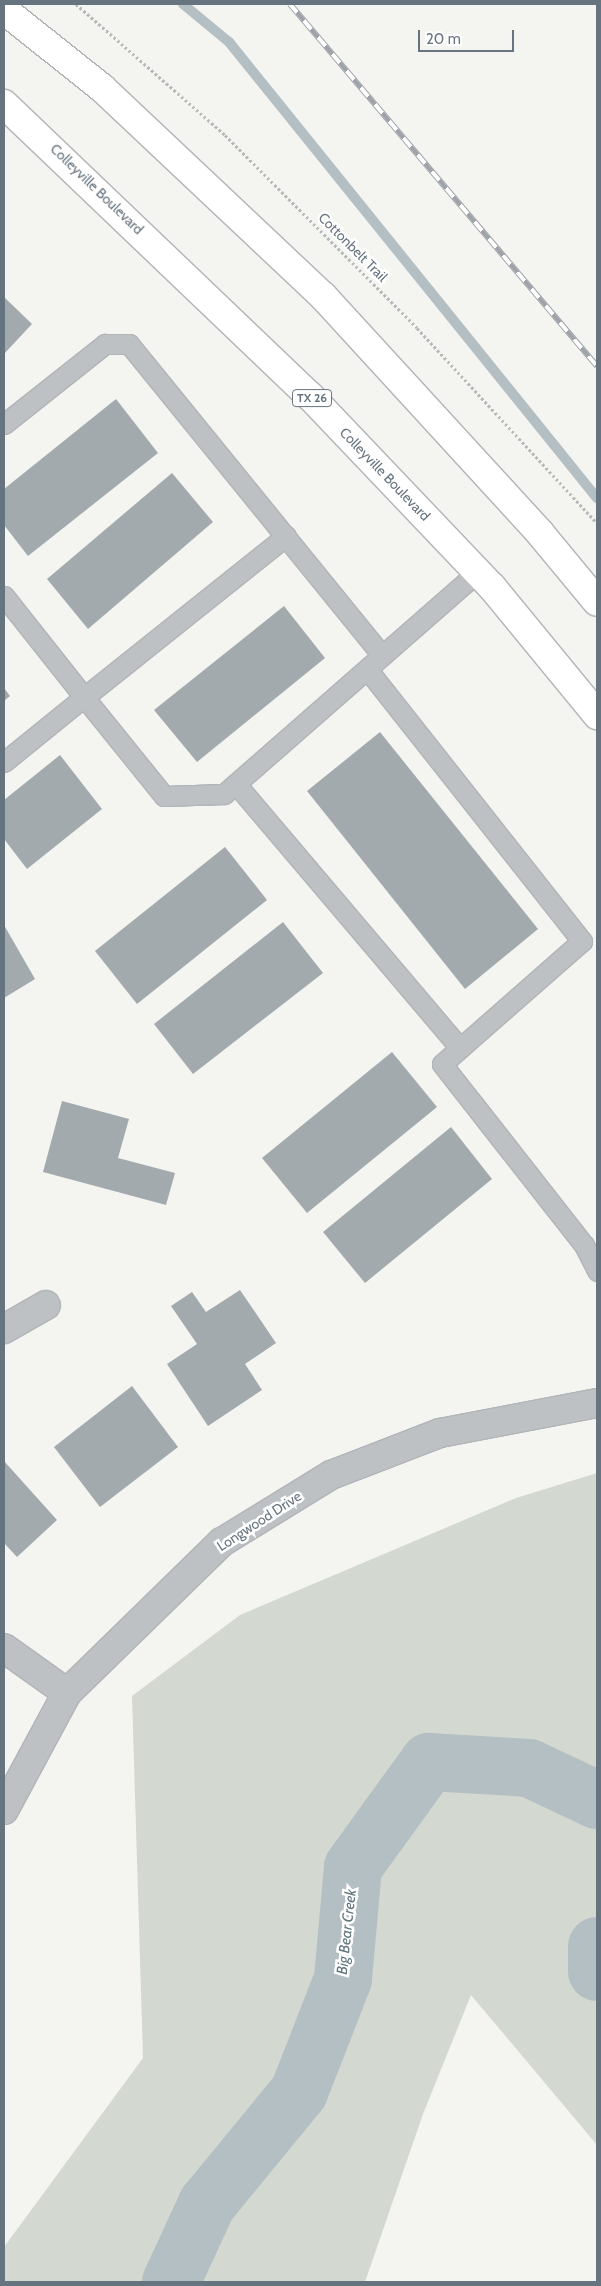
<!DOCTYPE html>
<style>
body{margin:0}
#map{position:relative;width:601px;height:2286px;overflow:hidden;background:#f4f4f0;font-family:Cabin,sans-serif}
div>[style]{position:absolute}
.green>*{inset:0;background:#d3d9d0}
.stream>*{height:10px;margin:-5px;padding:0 5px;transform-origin:5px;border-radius:5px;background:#b4bfc3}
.river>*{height:58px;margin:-29px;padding:0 29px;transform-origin:29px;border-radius:29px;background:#b4bfc3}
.building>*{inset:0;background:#a2aaae}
.path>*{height:3px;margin-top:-1.5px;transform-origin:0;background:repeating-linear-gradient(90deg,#b7babc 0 2.5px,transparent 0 5px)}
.roads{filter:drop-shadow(1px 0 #b1b5b8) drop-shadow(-1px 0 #b1b5b8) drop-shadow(0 1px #b1b5b8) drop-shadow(0 -1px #b1b5b8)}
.lane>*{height:19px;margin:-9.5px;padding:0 9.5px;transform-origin:9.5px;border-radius:9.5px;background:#bdc1c4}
.street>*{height:28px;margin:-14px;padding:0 14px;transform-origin:14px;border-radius:14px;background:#bdc1c4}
.primary>*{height:28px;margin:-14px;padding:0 14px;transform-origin:14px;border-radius:14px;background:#fff}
.rail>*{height:5.5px;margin-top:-2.75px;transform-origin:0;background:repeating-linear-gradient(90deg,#fff 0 11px,#9da3a8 0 22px);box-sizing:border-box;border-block:1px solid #9da3a8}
span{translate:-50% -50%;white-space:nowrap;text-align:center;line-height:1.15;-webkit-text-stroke:5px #fff;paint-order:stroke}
.shield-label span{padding:1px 4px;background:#fff;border:1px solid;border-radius:4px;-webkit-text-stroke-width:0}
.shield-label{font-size:12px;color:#66747f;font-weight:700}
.street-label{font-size:14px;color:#66747f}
.water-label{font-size:15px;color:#61757c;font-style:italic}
.frame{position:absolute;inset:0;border:5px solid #66747f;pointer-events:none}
.scale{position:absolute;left:418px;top:30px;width:96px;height:22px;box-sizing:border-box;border:2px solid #66747f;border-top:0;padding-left:6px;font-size:15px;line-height:18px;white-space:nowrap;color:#66747f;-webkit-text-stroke:4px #fff;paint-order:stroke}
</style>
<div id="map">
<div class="green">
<div style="clip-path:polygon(597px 1473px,597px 2145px,471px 1995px,423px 2114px,365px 2282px,4px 2282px,4px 2247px,143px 2058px,132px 1696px,240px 1615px,516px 1498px)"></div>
</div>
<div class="stream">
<div style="left:183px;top:4px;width:60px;rotate:39.6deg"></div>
<div style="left:229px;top:42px;width:586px;rotate:51.1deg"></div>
</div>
<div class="river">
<div style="left:597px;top:1946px;width:26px;rotate:90deg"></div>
<div style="left:171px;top:2282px;width:86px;rotate:-65.2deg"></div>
<div style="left:207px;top:2204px;width:145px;rotate:-50.6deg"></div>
<div style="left:299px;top:2092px;width:121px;rotate:-68.7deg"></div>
<div style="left:343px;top:1979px;width:112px;rotate:-84.9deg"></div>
<div style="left:353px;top:1867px;width:130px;rotate:-54.1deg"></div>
<div style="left:429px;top:1762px;width:100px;rotate:3.4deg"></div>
<div style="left:529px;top:1768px;width:75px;rotate:25.2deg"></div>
</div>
<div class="building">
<div style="clip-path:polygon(4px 297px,32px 324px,4px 354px)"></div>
<div style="clip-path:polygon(116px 399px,158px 453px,28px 556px,4px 525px,4px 489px)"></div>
<div style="clip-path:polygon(172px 473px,213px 522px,88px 629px,47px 579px)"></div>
<div style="clip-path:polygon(284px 606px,325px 658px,197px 762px,154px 710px)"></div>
<div style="clip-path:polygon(4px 688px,10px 696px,4px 701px)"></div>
<div style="clip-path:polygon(380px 732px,538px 929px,465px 989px,307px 791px)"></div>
<div style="clip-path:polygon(60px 755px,102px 809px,27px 869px,4px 839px,4px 800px)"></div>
<div style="clip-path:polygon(225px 847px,267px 900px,137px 1004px,95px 951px)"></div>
<div style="clip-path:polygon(283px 922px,323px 973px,193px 1074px,154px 1024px)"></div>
<div style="clip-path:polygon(4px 925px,35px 979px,4px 998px)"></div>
<div style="clip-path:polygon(392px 1052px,437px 1107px,307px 1213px,262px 1158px)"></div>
<div style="clip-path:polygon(62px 1101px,129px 1119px,118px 1158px,175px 1173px,166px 1205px,43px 1172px)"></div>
<div style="clip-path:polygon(451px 1127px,492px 1179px,365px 1283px,323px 1232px)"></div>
<div style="clip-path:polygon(240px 1290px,276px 1343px,245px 1364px,262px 1390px,208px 1426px,167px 1364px,197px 1344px,171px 1306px,192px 1292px,206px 1312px)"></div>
<div style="clip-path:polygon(132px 1386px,178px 1447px,100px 1507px,54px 1447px)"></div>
<div style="clip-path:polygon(4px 1461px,57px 1520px,17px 1557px,4px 1543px)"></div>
</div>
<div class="path">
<div style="left:76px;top:4px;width:198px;rotate:41.3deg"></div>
<div style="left:225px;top:135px;width:272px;rotate:45.1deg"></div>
<div style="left:417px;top:328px;width:265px;rotate:47.3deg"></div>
</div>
<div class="roads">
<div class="lane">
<div style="left:4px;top:424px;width:129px;rotate:-38.4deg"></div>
<div style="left:105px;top:344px;width:24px"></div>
<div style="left:129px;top:344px;width:401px;rotate:50.9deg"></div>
<div style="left:286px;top:536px;width:258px;rotate:141.4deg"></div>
<div style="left:84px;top:697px;width:127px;rotate:51.1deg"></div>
<div style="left:164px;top:796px;width:60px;rotate:-1.9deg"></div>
<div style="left:224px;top:794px;width:337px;rotate:-41.2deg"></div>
<div style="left:4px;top:596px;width:129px;rotate:51.6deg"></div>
<div style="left:84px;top:697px;width:103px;rotate:140.9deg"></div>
<div style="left:367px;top:669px;width:347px;rotate:51.7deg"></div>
<div style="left:582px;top:941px;width:186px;rotate:138.7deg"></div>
<div style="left:442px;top:1064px;width:230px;rotate:51.9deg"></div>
<div style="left:584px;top:1245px;width:29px;rotate:63deg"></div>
<div style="left:236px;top:784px;width:346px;rotate:49.7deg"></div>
</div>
<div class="street">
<div style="left:4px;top:1329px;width:48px;rotate:-29.7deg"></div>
<div style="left:4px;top:1648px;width:77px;rotate:35.5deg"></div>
<div style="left:4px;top:1810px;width:133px;rotate:-61.7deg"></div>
<div style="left:67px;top:1693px;width:216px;rotate:-44.3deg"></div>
<div style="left:222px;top:1542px;width:128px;rotate:-31.6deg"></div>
<div style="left:331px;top:1475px;width:117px;rotate:-21.1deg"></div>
<div style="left:440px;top:1433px;width:160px;rotate:-10.8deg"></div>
</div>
<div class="primary">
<div style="left:4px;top:10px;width:125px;rotate:38.5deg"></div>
<div style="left:102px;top:88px;width:303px;rotate:43.3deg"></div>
<div style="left:323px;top:296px;width:321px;rotate:47.5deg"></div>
<div style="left:540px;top:533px;width:89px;rotate:50.4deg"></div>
<div style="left:4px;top:104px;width:423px;rotate:43.7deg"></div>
<div style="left:310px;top:396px;width:264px;rotate:46.4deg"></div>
<div style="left:492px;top:587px;width:166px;rotate:50.6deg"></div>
</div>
</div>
<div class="rail">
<div style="left:290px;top:4px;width:475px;rotate:49.7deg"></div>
</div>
<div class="shield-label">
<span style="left:312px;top:398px">TX 26</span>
</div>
<div class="street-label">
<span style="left:97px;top:189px;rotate:44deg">Colleyville Boulevard</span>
<span style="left:353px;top:247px;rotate:45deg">Cottonbelt Trail</span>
<span style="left:385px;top:474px;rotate:46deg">Colleyville Boulevard</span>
<span style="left:259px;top:1521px;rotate:-33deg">Longwood Drive</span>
</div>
<div class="water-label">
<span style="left:347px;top:1932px;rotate:-84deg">Big Bear Creek</span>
</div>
<div class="frame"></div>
<div class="scale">20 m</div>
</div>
